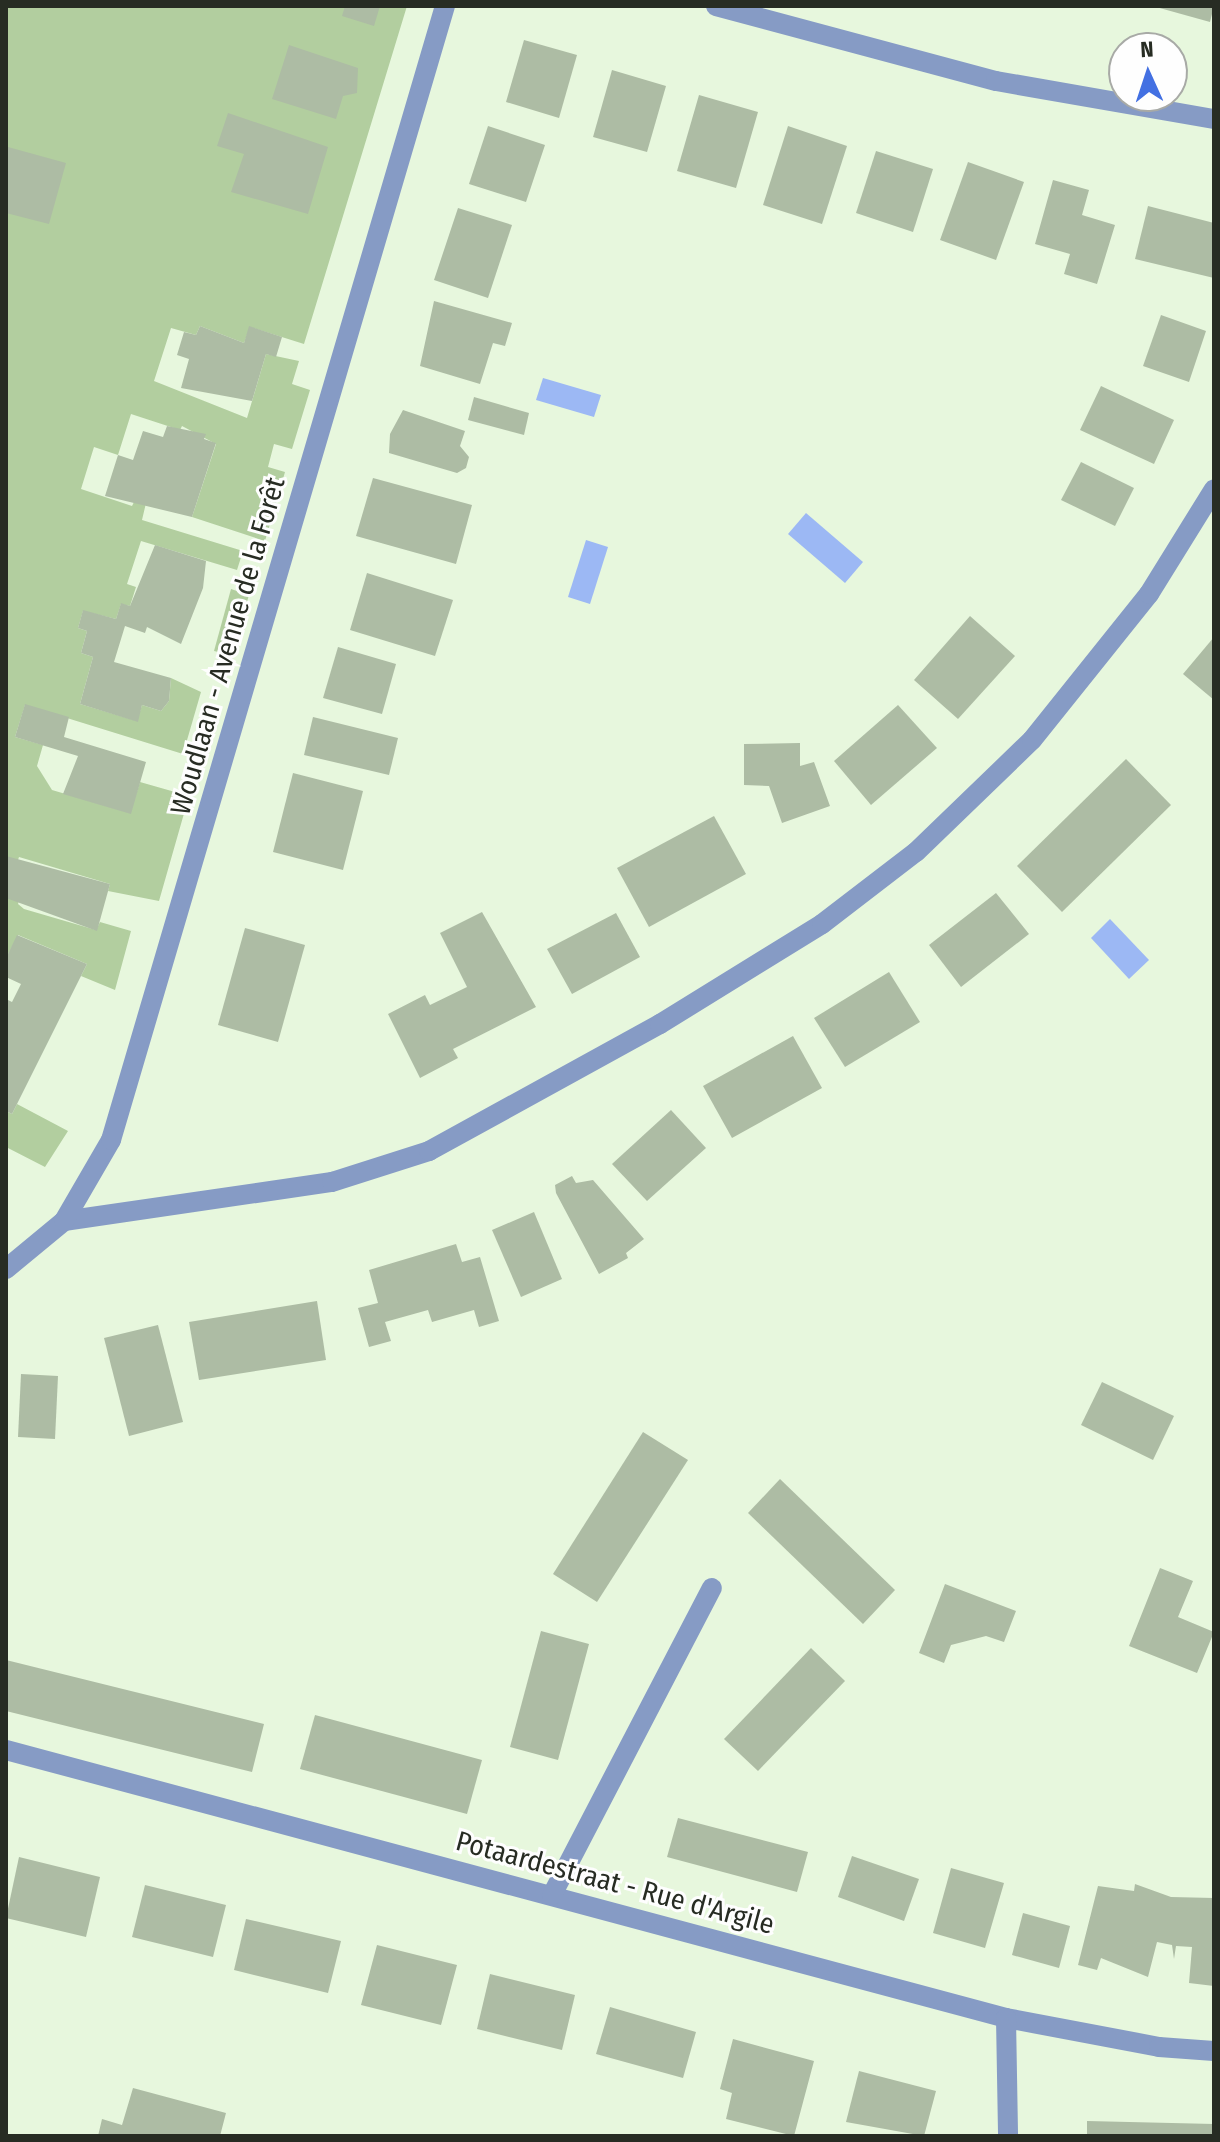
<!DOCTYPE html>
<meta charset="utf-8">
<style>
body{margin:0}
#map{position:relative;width:1220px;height:2142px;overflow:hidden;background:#e7f7dd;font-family:"Fira Sans Condensed",sans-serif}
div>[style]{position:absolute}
.green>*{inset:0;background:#b2ce9f}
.water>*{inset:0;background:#9cb8f4}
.building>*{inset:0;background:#adbca4}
.minor>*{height:20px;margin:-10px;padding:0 10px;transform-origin:10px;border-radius:10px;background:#869bc5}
span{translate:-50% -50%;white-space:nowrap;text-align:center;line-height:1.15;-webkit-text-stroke:6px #fefefe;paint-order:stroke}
.street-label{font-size:28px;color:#272c23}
.frame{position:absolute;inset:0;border:8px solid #272c23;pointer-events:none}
.north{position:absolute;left:1108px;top:32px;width:80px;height:80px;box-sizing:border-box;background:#fefefe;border:2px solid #a8aaa6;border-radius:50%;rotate:357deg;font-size:22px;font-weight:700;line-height:32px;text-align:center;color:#272c23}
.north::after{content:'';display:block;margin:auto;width:28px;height:36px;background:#4370e2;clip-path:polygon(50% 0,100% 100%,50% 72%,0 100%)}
</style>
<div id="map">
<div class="green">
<div style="clip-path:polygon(6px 6px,407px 6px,304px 344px,250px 327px,244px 343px,200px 326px,196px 335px,171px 328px,154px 381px,247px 418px,266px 354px,299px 361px,292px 384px,310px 390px,292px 449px,274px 444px,268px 467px,285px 472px,265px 541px,192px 517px,216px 444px,182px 426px,180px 430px,131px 414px,118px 455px,94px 447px,81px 489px,132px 506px,135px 500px,146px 503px,142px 520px,243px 551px,237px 570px,141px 541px,127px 584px,136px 587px,130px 606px,121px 604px,116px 619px,83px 611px,78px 628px,87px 631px,81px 653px,93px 657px,80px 704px,137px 721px,142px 705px,161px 711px,169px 701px,171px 678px,201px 692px,183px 754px,25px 705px,15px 737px,43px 745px,37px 766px,52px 790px,130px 813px,140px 782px,189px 796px,159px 901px,108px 891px,110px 884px,19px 857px,14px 872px,26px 876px,18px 904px,24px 909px,96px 930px,100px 922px,131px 931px,115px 990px,81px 976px,87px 964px,18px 935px,6px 958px)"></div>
<div style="clip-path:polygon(231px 589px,249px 595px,231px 655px,214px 651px)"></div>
<div style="clip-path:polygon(17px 1104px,68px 1131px,45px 1167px,6px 1147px,6px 1111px,12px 1114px)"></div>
</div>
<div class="water">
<div style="clip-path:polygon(543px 378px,601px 395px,594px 417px,536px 400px)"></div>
<div style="clip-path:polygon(806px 513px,863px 562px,845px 583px,788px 534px)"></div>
<div style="clip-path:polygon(586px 540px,608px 547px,590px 604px,568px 597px)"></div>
<div style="clip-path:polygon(1110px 919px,1149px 960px,1129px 979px,1091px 938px)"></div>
</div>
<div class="building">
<div style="clip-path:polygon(345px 6px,380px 6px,374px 26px,342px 16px)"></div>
<div style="clip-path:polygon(1214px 6px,1210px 22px,1156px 7px,1156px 6px)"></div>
<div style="clip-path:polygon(524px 40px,577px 55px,559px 118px,506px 102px)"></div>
<div style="clip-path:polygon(289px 45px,358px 68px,357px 93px,343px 96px,336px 119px,272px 99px)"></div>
<div style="clip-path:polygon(612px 70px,666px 86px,647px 152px,593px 137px)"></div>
<div style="clip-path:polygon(699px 95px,758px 112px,736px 188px,677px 171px)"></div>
<div style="clip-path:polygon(228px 113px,328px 147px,308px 214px,231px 192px,244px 154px,217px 146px)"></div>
<div style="clip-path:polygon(488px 126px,545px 145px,526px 202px,469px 184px)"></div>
<div style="clip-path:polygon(788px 126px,847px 146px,822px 224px,763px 205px)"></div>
<div style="clip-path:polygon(8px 147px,66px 163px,49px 224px,6px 213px)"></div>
<div style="clip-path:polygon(876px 151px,933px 169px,913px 232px,856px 213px)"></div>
<div style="clip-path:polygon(968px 162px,1024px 182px,996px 260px,940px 240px)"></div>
<div style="clip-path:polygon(1053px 180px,1089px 190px,1082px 215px,1115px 225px,1097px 284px,1064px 274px,1070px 254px,1035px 244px)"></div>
<div style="clip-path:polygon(1148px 206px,1214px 223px,1214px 278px,1135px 259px)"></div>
<div style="clip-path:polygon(458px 208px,512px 225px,488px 298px,434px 280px)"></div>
<div style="clip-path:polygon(434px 301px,512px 323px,505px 346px,493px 343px,480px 384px,420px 366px)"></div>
<div style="clip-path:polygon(1161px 315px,1206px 331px,1189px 382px,1143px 366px)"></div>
<div style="clip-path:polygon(200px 326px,244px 343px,249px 326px,282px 337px,276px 357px,266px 354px,252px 401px,181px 388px,189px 359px,177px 355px,184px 332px,196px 335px)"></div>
<div style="clip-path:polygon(1101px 386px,1174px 420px,1154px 464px,1080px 430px)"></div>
<div style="clip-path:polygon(474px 397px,529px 413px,524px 435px,468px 420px)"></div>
<div style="clip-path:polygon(403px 410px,465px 431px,460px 446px,469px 457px,466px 468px,457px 473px,389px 453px,390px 434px)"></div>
<div style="clip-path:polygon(167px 426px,206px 434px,204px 439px,216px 443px,192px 517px,105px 496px,118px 455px,133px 460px,143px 431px,163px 437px)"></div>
<div style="clip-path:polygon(1081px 462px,1134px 488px,1115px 526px,1061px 500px)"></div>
<div style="clip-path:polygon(373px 478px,472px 505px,456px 564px,356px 536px)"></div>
<div style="clip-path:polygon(155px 545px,206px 561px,203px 588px,181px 644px,147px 627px,145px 633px,125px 626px,114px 662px,171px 678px,169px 701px,161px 711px,142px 705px,138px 722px,80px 704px,93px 657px,81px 653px,87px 631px,78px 628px,83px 610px,116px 619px,121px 603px,130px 606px)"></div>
<div style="clip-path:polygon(367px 573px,453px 600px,435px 656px,350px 630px)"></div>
<div style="clip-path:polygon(970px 616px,1015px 656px,958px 719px,914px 680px)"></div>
<div style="clip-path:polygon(1214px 637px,1214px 700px,1183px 674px)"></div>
<div style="clip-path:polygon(338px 647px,396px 664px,382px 714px,323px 698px)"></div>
<div style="clip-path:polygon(25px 704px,69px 717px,64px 737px,146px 762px,131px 814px,63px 794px,78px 756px,15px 737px)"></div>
<div style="clip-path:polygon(898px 705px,937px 748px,871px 805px,834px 761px)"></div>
<div style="clip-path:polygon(313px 717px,398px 738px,389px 775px,304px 755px)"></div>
<div style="clip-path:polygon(800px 743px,800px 766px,814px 762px,830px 806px,782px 823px,769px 786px,744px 785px,744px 744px)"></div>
<div style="clip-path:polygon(1126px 759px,1171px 805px,1062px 912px,1017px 866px)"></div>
<div style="clip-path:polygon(293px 773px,363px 791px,343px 870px,273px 852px)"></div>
<div style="clip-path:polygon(714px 816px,746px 874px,649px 927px,617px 868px)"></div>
<div style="clip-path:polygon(6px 856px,110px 884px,97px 931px,6px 898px)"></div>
<div style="clip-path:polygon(996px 893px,1029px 934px,961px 987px,929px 945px)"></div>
<div style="clip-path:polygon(482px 912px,536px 1007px,453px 1049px,458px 1058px,420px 1078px,388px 1014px,425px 995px,430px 1005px,467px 987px,440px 933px)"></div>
<div style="clip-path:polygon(616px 913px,640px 957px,572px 994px,547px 949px)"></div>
<div style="clip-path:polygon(245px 928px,305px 945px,278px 1042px,218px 1025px)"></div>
<div style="clip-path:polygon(17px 935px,87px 964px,12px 1114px,6px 1111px,6px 999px,12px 1002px,21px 984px,6px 977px,6px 958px)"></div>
<div style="clip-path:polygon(889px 972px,920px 1022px,845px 1067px,814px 1018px)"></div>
<div style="clip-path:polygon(793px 1036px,822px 1088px,732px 1138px,703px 1086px)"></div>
<div style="clip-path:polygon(671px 1110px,706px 1148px,647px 1201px,612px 1164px)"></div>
<div style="clip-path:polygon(572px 1176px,576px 1183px,593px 1180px,644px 1239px,626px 1253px,628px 1258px,599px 1274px,556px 1193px,555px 1185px)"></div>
<div style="clip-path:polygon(534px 1212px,562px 1279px,521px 1297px,492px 1230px)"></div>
<div style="clip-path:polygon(456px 1244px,462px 1262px,480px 1257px,499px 1321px,479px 1327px,474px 1310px,432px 1322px,428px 1310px,385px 1322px,391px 1341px,369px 1347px,358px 1308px,378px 1303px,369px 1270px)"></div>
<div style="clip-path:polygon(317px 1301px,326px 1360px,199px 1380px,189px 1322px)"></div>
<div style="clip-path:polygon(158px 1325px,183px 1422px,129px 1436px,104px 1338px)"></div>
<div style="clip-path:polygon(21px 1374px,58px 1376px,55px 1439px,18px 1437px)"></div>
<div style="clip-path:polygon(1102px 1382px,1174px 1416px,1153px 1460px,1081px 1425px)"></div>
<div style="clip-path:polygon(643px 1432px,688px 1460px,597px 1602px,553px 1574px)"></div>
<div style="clip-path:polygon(780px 1479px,895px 1590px,863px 1624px,748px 1513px)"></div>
<div style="clip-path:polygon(1160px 1568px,1193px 1581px,1178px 1617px,1214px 1632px,1197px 1673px,1129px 1646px)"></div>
<div style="clip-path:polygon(945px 1584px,1016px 1611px,1004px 1642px,986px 1636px,951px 1645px,944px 1663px,919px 1653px)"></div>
<div style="clip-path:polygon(541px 1631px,589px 1644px,558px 1760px,510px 1747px)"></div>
<div style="clip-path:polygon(811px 1648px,845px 1681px,758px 1771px,724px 1739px)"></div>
<div style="clip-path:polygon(6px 1660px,264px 1724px,252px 1772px,6px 1711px)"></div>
<div style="clip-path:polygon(315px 1715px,482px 1760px,467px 1814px,300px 1769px)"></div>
<div style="clip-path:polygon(678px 1818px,808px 1852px,797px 1892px,667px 1857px)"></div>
<div style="clip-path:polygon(852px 1856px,919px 1879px,904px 1921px,838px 1897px)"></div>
<div style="clip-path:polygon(19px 1857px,100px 1877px,86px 1937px,6px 1918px)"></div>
<div style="clip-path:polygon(951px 1868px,1004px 1883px,985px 1948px,933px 1933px)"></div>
<div style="clip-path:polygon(1135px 1884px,1171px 1897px,1214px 1898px,1214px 1986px,1189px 1983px,1192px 1947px,1176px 1946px,1174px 1959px,1172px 1945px,1157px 1942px,1148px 1977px,1101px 1958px,1097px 1970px,1078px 1965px,1098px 1886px,1134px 1891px)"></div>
<div style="clip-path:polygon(145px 1885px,226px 1905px,213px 1957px,132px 1937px)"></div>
<div style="clip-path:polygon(1023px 1913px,1070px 1926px,1059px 1968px,1012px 1955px)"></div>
<div style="clip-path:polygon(246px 1919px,341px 1941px,328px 1993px,234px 1970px)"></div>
<div style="clip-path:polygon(377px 1945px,457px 1965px,441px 2025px,361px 2005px)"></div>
<div style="clip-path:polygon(490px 1974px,575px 1995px,562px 2050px,477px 2029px)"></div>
<div style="clip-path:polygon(610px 2007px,696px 2032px,683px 2078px,596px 2054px)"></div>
<div style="clip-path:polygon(733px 2039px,814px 2061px,794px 2136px,726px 2119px,732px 2093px,720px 2089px)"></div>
<div style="clip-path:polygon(859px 2071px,936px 2091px,924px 2136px,846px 2122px)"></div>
<div style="clip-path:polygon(133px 2088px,226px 2113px,220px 2136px,98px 2136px,102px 2119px,122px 2125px)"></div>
<div style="clip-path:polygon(1087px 2121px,1214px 2124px,1214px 2136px,1087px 2136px)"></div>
</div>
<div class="minor">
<div style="left:716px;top:6px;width:290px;rotate:15deg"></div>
<div style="left:996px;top:81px;width:221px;rotate:9.9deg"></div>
<div style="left:64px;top:1221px;width:271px;rotate:-8.3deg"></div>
<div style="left:332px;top:1182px;width:102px;rotate:-17.7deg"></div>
<div style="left:429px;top:1151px;width:264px;rotate:-28.8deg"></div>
<div style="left:660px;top:1024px;width:190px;rotate:-31.7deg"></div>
<div style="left:822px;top:924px;width:118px;rotate:-37.5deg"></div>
<div style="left:916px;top:852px;width:161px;rotate:-44deg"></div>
<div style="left:1032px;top:740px;width:187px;rotate:-51.3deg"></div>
<div style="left:1149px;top:594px;width:123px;rotate:-58.2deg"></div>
<div style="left:6px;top:1269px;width:75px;rotate:-39.6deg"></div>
<div style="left:64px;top:1221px;width:94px;rotate:-59.9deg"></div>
<div style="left:111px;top:1140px;width:1182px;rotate:-73.59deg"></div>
<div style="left:6px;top:1750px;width:1035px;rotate:15deg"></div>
<div style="left:1006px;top:2018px;width:156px;rotate:10.7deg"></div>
<div style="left:1159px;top:2047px;width:55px;rotate:4.2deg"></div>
<div style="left:552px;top:1895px;width:346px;rotate:-62.5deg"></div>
<div style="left:1006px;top:2018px;width:118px;rotate:89deg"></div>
</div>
<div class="street-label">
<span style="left:228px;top:646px;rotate:-74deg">Woudlaan - Avenue de la Forêt</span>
<span style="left:615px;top:1883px;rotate:15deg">Potaardestraat - Rue d'Argile</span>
</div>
<div class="frame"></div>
<div class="north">N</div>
</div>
